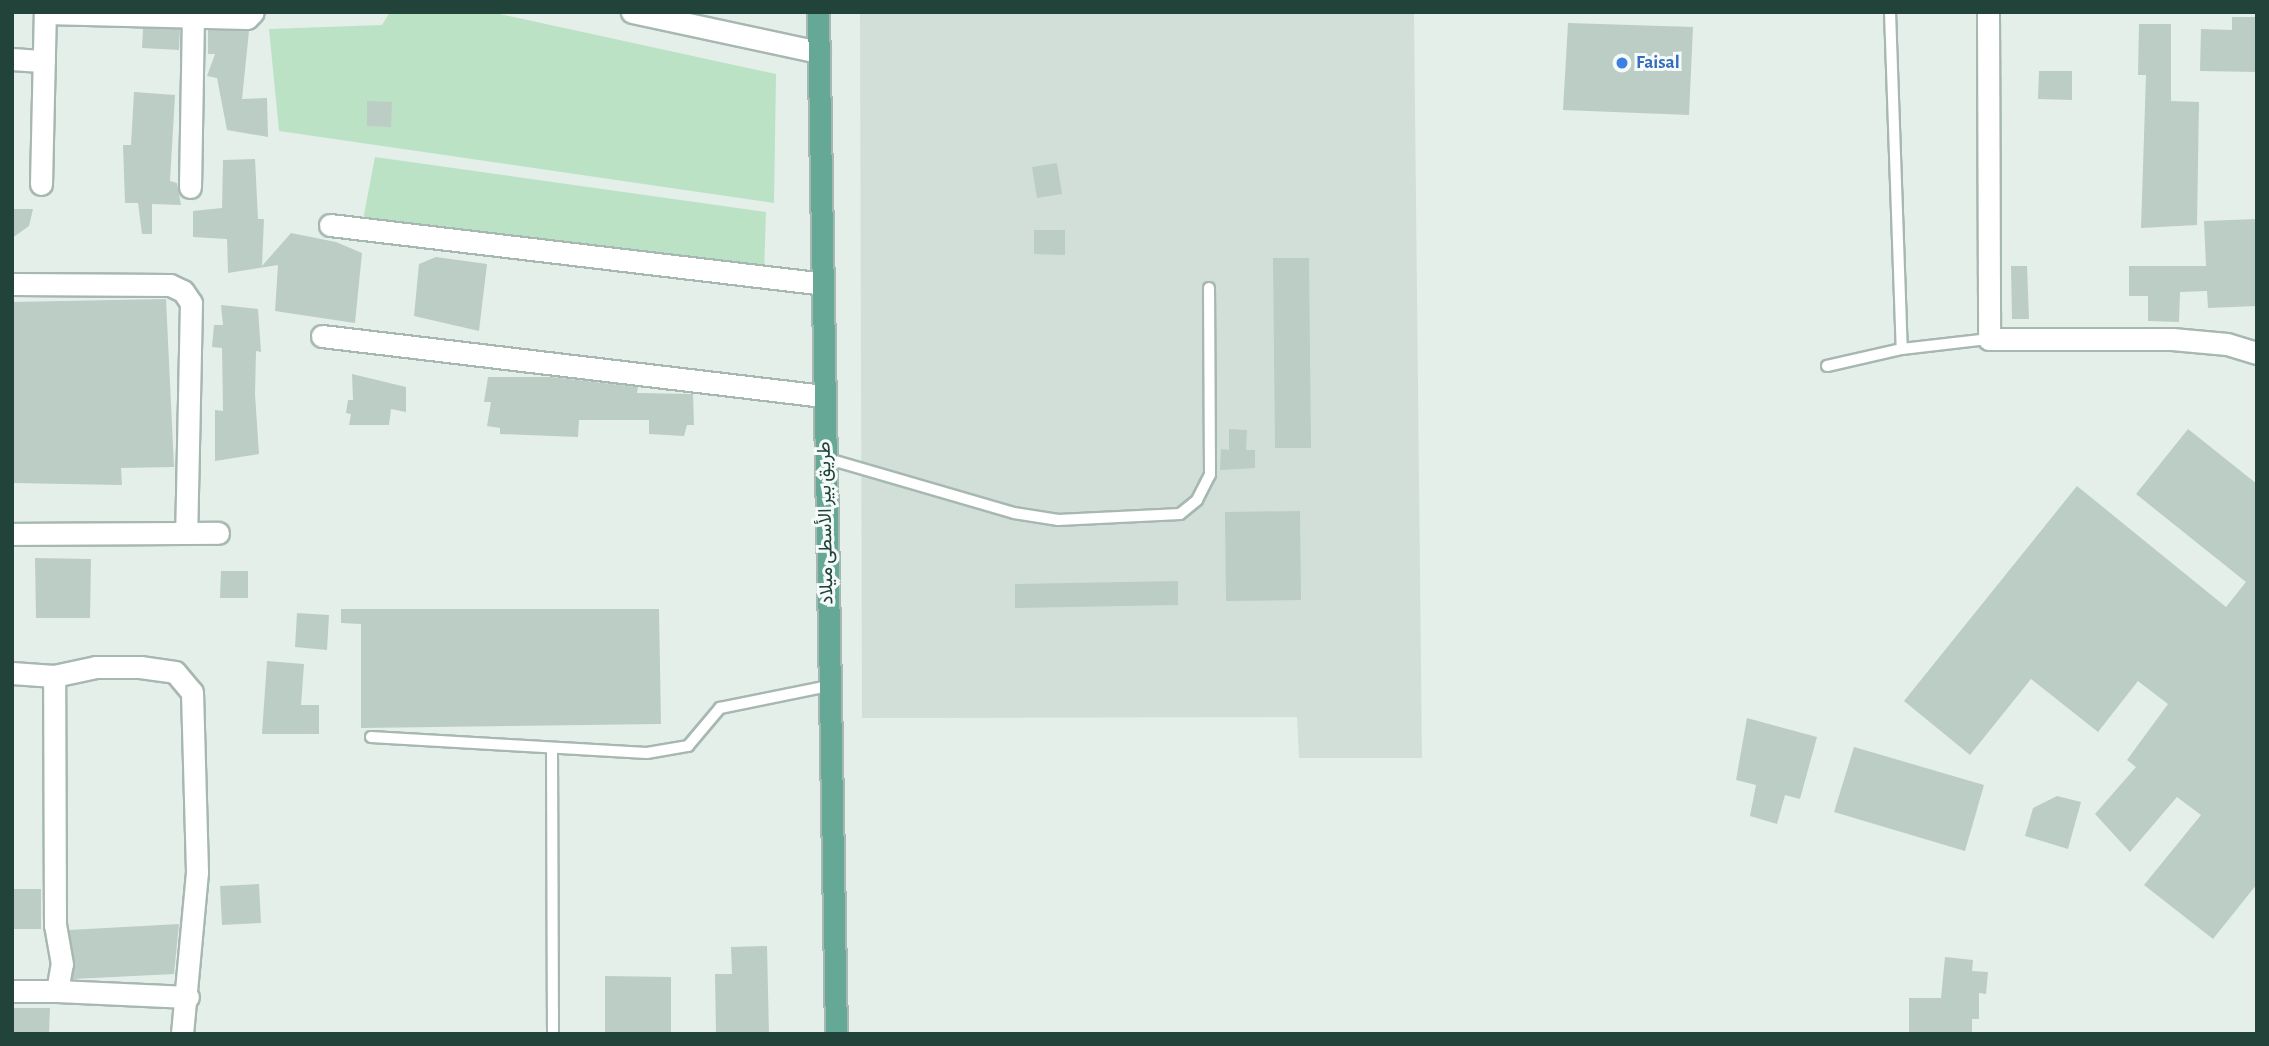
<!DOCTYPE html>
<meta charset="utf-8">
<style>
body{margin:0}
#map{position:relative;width:2269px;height:1046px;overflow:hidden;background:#e4efea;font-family:"Alegreya Sans",Vazirmatn,sans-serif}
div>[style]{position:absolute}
.built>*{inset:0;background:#d2dfd9}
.green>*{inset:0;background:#bbe2c4}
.building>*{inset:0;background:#bccdc5}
.roads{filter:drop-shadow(2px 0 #a6b8b1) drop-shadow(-2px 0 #a6b8b1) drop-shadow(0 2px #a6b8b1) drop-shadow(0 -2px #a6b8b1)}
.service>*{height:10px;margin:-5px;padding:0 5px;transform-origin:5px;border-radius:5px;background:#fff}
.minor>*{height:21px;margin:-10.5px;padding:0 10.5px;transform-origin:10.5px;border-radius:10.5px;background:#fff}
.primary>*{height:21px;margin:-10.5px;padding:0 10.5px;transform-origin:10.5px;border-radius:10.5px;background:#64a895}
.dots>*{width:19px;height:19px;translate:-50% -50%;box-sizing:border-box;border:4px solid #f5fbf8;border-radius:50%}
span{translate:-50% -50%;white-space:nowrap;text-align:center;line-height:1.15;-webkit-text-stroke:6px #f5fbf8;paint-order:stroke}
.shop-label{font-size:19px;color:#366cbe;font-weight:700}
.left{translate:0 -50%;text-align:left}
.street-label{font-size:19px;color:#214339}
.frame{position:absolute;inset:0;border:14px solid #214339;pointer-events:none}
</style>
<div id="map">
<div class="built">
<div style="clip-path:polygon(860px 12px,1414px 12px,1422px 758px,1299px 758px,1297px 717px,862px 718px)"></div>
</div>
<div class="green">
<div style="clip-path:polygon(390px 12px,491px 12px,776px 74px,774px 203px,279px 131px,269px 29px,382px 25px)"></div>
<div style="clip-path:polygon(375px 157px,766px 212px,764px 274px,363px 220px)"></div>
</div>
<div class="building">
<div style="clip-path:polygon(2232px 17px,2257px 17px,2257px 72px,2200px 71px,2201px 29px,2232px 30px)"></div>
<div style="clip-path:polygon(1568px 23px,1693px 27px,1689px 115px,1563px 110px)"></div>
<div style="clip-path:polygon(2139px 24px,2171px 24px,2171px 101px,2199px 102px,2197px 225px,2141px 228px,2146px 75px,2138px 75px)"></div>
<div style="clip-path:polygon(143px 29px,180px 29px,179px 50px,142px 48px)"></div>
<div style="clip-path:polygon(208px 30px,249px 31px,242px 99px,267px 98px,268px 137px,227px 130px,217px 78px,207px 76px,215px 54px,208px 54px)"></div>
<div style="clip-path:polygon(2039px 71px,2072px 71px,2072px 100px,2038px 99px)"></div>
<div style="clip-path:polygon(134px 92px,175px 95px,170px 181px,177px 183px,181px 205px,152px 204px,152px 234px,142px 234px,138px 203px,125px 203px,123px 145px,131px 145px)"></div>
<div style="clip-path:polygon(367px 101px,392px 102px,391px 127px,367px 126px)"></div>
<div style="clip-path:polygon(255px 159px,258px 219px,264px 219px,262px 266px,291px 233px,336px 242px,362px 253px,355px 323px,275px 311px,278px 265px,228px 273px,227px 239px,193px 237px,193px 211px,222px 208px,223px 160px)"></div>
<div style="clip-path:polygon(1057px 163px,1062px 194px,1037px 198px,1032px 167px)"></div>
<div style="clip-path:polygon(12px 209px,33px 209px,29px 226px,12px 238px)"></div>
<div style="clip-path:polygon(2257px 219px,2257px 306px,2208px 308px,2207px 291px,2180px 292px,2179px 322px,2148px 321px,2148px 296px,2129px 296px,2129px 266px,2206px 266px,2204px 221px)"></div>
<div style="clip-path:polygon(1034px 230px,1065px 230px,1065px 255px,1034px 254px)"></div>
<div style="clip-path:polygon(436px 257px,487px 264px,479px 331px,414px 316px,419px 264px)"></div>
<div style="clip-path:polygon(1273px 258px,1309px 258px,1311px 448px,1275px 448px)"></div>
<div style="clip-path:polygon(2011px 266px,2027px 266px,2029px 319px,2012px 319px)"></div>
<div style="clip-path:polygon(166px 299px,174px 467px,121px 468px,122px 485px,12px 483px,12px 302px)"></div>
<div style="clip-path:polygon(221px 305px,258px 309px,261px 352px,256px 351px,255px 394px,259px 454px,215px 461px,215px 410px,223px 411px,222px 348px,212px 347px,214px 325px,223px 325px)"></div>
<div style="clip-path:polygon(352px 374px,406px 387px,406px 412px,391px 409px,389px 425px,349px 425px,351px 414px,346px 413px,348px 400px,353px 400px)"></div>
<div style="clip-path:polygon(488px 377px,552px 377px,638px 387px,637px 393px,693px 394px,694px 425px,687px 425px,684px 436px,649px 434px,649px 420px,579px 420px,578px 437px,500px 434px,500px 428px,487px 426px,491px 402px,484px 402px)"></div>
<div style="clip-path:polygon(1229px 429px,1247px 430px,1246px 450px,1255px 450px,1255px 468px,1220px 470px,1221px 449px,1229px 450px)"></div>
<div style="clip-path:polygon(2188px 429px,2257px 484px,2257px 884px,2213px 939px,2144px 885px,2201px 815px,2177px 797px,2130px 852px,2095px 814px,2136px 767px,2127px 760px,2168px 704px,2138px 681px,2098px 732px,2031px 679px,1970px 755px,1904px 701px,2077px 486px,2226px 607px,2246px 582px,2136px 494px)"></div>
<div style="clip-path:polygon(1300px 511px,1301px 600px,1226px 601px,1225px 512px)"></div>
<div style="clip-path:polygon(35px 558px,91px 559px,90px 618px,36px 618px)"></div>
<div style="clip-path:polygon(221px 571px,248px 571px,248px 598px,220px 598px)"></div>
<div style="clip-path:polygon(1178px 581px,1178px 605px,1015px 608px,1015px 584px)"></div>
<div style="clip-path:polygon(341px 609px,659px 609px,661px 724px,361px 728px,361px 624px,341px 623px)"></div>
<div style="clip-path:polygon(297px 613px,329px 615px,327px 650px,295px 647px)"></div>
<div style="clip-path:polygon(267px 661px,304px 664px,301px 705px,319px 705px,319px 734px,262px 734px)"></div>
<div style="clip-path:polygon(1747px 718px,1817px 737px,1800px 799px,1785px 795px,1777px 824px,1750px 816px,1756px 785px,1736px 780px)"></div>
<div style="clip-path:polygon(1854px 747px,1984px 785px,1965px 851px,1834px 812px)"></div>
<div style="clip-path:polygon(2057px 796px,2081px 802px,2068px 849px,2025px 836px,2033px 808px)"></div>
<div style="clip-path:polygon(259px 884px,261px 923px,222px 925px,220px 886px)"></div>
<div style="clip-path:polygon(12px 889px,41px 889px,41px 929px,12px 929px)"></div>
<div style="clip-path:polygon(179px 924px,174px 974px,73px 979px,69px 930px)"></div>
<div style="clip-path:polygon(767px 946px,769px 1034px,716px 1034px,715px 974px,732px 974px,731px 947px)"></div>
<div style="clip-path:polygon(1945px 957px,1973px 960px,1972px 971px,1988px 972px,1986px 994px,1979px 993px,1979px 1019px,1972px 1019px,1972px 1034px,1909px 1034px,1909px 998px,1941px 998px)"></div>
<div style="clip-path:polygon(605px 976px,671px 977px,671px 1034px,605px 1034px)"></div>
<div style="clip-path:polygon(12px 1008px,50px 1008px,49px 1034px,12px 1034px)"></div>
</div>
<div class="roads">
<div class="service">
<div style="left:1890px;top:12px;width:337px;rotate:88deg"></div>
<div style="left:1827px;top:366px;width:77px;rotate:-12.8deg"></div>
<div style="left:1902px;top:349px;width:88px;rotate:-6.6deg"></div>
<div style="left:825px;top:458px;width:197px;rotate:16.2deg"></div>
<div style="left:1014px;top:513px;width:45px;rotate:9deg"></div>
<div style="left:1058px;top:520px;width:122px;rotate:-2.8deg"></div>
<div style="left:1180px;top:514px;width:22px;rotate:-39deg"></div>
<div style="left:1197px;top:500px;width:28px;rotate:-63deg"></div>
<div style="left:1210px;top:475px;width:187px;rotate:-90.3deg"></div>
<div style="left:371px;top:737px;width:276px;rotate:3.3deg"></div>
<div style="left:647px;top:753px;width:42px;rotate:-9.7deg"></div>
<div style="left:688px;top:746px;width:50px;rotate:-49.9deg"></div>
<div style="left:720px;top:708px;width:110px;rotate:-11.5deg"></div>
<div style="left:552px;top:749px;width:285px;rotate:89.8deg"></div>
</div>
<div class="minor">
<div style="left:632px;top:12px;width:191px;rotate:12.1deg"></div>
<div style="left:1988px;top:12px;width:327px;rotate:89.8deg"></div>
<div style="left:1989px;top:339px;width:183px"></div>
<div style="left:2172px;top:339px;width:55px;rotate:5.2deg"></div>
<div style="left:2227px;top:344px;width:31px;rotate:17deg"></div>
<div style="left:45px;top:13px;width:202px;rotate:1.4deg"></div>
<div style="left:247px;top:18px;width:8px;rotate:-45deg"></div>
<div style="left:12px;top:59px;width:32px;rotate:4deg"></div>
<div style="left:41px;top:184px;width:172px;rotate:-88.7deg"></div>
<div style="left:190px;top:187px;width:171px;rotate:-89deg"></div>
<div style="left:330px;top:225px;width:496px;rotate:6.8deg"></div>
<div style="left:12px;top:284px;width:158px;rotate:0.4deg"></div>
<div style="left:170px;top:285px;width:14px;rotate:25deg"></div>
<div style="left:183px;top:291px;width:14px;rotate:56deg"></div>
<div style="left:191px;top:303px;width:230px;rotate:91.2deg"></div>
<div style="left:322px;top:336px;width:505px;rotate:6.83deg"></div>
<div style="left:12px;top:534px;width:206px;rotate:-0.3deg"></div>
<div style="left:12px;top:673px;width:42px;rotate:4.1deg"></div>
<div style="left:54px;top:676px;width:43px;rotate:-12.1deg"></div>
<div style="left:96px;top:667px;width:44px"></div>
<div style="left:140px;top:667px;width:35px;rotate:8deg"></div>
<div style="left:175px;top:672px;width:26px;rotate:50deg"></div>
<div style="left:192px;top:692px;width:180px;rotate:88.4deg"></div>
<div style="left:197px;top:872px;width:163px;rotate:95.3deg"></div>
<div style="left:12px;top:991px;width:45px"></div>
<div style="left:57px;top:991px;width:27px;rotate:-80deg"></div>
<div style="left:62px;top:964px;width:40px;rotate:-100deg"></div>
<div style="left:55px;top:925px;width:249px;rotate:-90.2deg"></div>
<div style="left:57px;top:991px;width:131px;rotate:2.6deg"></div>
</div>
<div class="primary">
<div style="left:818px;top:12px;width:1022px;rotate:88.99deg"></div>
</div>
</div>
<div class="dots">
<div style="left:1622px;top:63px;background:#3f7fe0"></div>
</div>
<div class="shop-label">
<span class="left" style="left:1636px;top:63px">Faisal</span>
</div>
<div class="street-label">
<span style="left:826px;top:523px;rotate:-91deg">طريق بير الأسطى ميلاد</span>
</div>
<div class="frame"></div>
</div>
